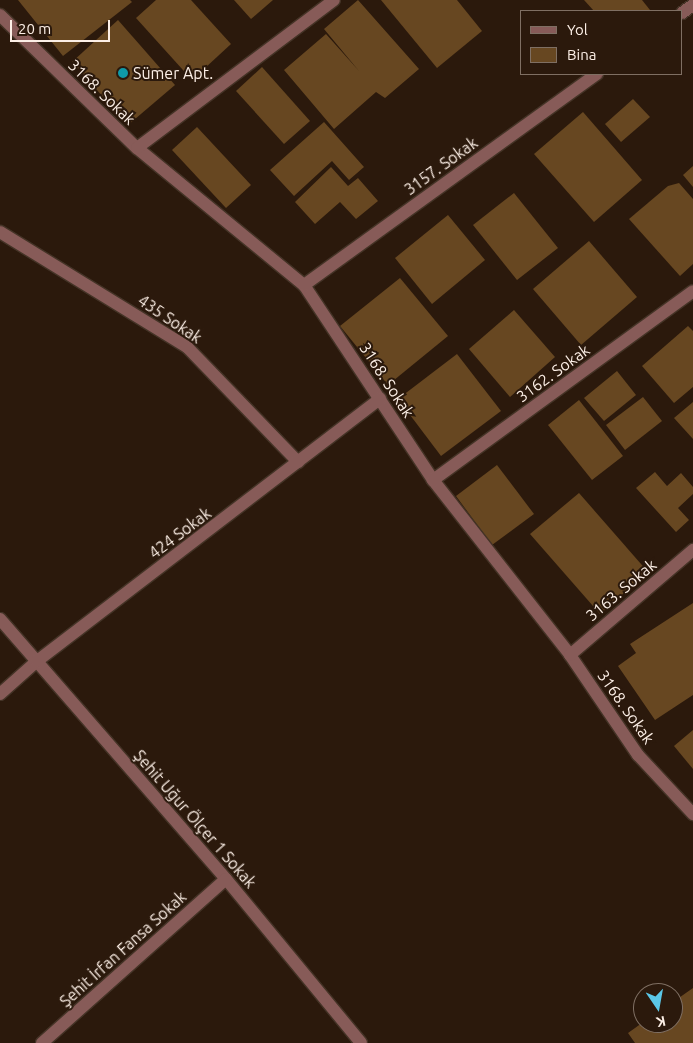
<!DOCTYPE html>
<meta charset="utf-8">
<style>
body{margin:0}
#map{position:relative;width:693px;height:1043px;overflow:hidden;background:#2b190c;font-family:Ubuntu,sans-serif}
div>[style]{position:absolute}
.building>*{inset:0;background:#674721}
.roads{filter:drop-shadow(1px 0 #443326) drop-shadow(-1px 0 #443326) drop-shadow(0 1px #443326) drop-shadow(0 -1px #443326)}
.street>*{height:12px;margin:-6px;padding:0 6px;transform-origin:6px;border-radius:6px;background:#875b58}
.dots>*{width:14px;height:14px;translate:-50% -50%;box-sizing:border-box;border:2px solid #2b190c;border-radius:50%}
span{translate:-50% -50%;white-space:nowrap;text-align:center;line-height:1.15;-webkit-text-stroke:4px #2b190c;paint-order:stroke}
.poi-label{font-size:16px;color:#fcefe6}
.left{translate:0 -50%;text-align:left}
.street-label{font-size:16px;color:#fcefe6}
.legend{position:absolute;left:520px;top:10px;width:162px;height:65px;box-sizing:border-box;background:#2b190c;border:1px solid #7f6f63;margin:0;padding:6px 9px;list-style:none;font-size:15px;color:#fcefe6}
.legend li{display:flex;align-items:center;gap:10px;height:25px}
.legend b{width:25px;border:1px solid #7f6f63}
.north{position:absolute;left:633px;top:983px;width:50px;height:50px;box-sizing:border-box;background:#2b190c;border:1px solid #7f6f63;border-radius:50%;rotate:168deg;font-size:14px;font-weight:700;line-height:20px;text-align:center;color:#fcefe6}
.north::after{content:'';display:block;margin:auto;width:18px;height:22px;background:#5bc7e7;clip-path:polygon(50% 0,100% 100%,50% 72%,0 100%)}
.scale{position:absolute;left:10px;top:20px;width:100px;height:22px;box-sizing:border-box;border:2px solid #fcefe6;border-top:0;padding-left:6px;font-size:15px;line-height:18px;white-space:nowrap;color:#fcefe6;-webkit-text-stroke:4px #2b190c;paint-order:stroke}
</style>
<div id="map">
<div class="building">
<div style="clip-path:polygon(18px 0,130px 0,132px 2px,63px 56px)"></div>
<div style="clip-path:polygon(156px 0,191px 0,231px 44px,192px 80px,136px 18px)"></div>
<div style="clip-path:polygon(234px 0,273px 0,251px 19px)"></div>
<div style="clip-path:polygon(358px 0,419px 69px,385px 98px,376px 92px,334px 129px,284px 70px,326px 34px,359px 71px,324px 29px)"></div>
<div style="clip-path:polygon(381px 0,457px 0,482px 31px,437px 68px)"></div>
<div style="clip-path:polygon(584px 0,642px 0,650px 10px,594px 11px)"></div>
<div style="clip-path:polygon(118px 20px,175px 85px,128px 125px,72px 62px)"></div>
<div style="clip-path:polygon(262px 67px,310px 121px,284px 144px,236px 91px)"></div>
<div style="clip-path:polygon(633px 99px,650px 117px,621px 142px,605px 124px)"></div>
<div style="clip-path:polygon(583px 112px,642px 180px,594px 222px,534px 154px)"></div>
<div style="clip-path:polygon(324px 122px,364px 167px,349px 180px,332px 161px,294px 196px,270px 170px)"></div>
<div style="clip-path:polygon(197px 127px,251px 185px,226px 208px,172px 150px)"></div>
<div style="clip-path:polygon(693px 166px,693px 187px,683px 175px)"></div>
<div style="clip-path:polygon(331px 167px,348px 186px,358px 178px,378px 201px,356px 219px,340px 202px,315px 224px,295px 202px)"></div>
<div style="clip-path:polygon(679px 183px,693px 199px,693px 264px,680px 276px,629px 219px,668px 186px)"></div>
<div style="clip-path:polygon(514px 193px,558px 248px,517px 280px,473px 225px)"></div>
<div style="clip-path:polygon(448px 215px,485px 260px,432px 304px,395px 258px)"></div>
<div style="clip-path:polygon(589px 241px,637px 297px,581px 345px,533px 289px)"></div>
<div style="clip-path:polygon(400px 278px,448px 336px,388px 385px,340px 326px)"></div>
<div style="clip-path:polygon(514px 310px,555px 357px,510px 397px,469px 349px)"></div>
<div style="clip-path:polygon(688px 326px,693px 331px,693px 387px,674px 403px,642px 366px)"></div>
<div style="clip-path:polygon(457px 354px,501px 411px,441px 456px,398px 399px)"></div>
<div style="clip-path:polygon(617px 371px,636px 395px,604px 421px,584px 398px)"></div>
<div style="clip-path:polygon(643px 397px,662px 421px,625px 450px,606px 425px)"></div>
<div style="clip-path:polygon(579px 400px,623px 456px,592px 480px,548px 425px)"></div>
<div style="clip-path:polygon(693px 402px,693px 439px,674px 418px)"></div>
<div style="clip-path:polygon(497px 465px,534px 514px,492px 545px,456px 496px)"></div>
<div style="clip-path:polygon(655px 472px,667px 486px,681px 473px,693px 487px,693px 494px,678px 508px,689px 520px,676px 532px,636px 488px)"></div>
<div style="clip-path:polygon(579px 493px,648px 572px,600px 614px,530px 534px)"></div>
<div style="clip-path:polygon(693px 603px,693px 695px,655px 720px,618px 666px,636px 653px,630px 644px)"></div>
<div style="clip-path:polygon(693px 730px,693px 769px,674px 746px)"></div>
<div style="clip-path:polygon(693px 988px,693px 1043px,635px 1043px,628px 1033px,642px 1023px,673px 1023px,673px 1002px)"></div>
</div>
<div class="roads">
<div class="street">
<div style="left:682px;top:13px;width:14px;rotate:-36deg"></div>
<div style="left:0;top:15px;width:191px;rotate:44.2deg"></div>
<div style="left:137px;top:148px;width:216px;rotate:39.4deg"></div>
<div style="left:304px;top:285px;width:234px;rotate:56.5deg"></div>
<div style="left:433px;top:480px;width:222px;rotate:51.9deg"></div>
<div style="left:570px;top:655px;width:121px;rotate:55.8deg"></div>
<div style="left:638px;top:755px;width:81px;rotate:47deg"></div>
<div style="left:137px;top:148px;width:246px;rotate:-36.9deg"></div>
<div style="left:0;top:232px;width:220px;rotate:31.6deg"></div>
<div style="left:187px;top:347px;width:160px;rotate:46deg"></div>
<div style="left:304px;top:285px;width:361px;rotate:-35.8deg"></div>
<div style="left:433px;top:480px;width:321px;rotate:-36deg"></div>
<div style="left:0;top:619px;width:344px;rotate:49deg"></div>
<div style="left:226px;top:879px;width:212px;rotate:50.5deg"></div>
<div style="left:570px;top:655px;width:162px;rotate:-40.5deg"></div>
<div style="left:0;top:694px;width:50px;rotate:-41.7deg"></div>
<div style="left:37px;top:661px;width:432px;rotate:-37.4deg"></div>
<div style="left:42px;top:1043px;width:246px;rotate:-41.7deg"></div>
</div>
</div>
<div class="dots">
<div style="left:123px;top:73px;background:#0f9aa8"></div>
</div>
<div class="poi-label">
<span class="left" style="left:133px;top:73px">Sümer Apt.</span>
</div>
<div class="street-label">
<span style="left:102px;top:92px;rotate:44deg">3168. Sokak</span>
<span style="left:441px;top:166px;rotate:-36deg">3157. Sokak</span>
<span style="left:170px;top:319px;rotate:34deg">435 Sokak</span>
<span style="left:553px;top:373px;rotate:-36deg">3162. Sokak</span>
<span style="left:387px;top:380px;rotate:57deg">3168. Sokak</span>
<span style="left:180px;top:533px;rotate:-37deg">424 Sokak</span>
<span style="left:621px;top:590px;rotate:-40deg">3163. Sokak</span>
<span style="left:626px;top:707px;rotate:55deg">3168. Sokak</span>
<span style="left:195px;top:819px;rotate:49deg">Şehit Uğur Ölçer 1 Sokak</span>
<span style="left:123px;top:949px;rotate:-42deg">Şehit İrfan Fansa Sokak</span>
</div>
<ul class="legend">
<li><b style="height:6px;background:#875b58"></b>Yol</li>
<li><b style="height:14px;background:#674721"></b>Bina</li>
</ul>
<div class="north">K</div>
<div class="scale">20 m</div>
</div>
